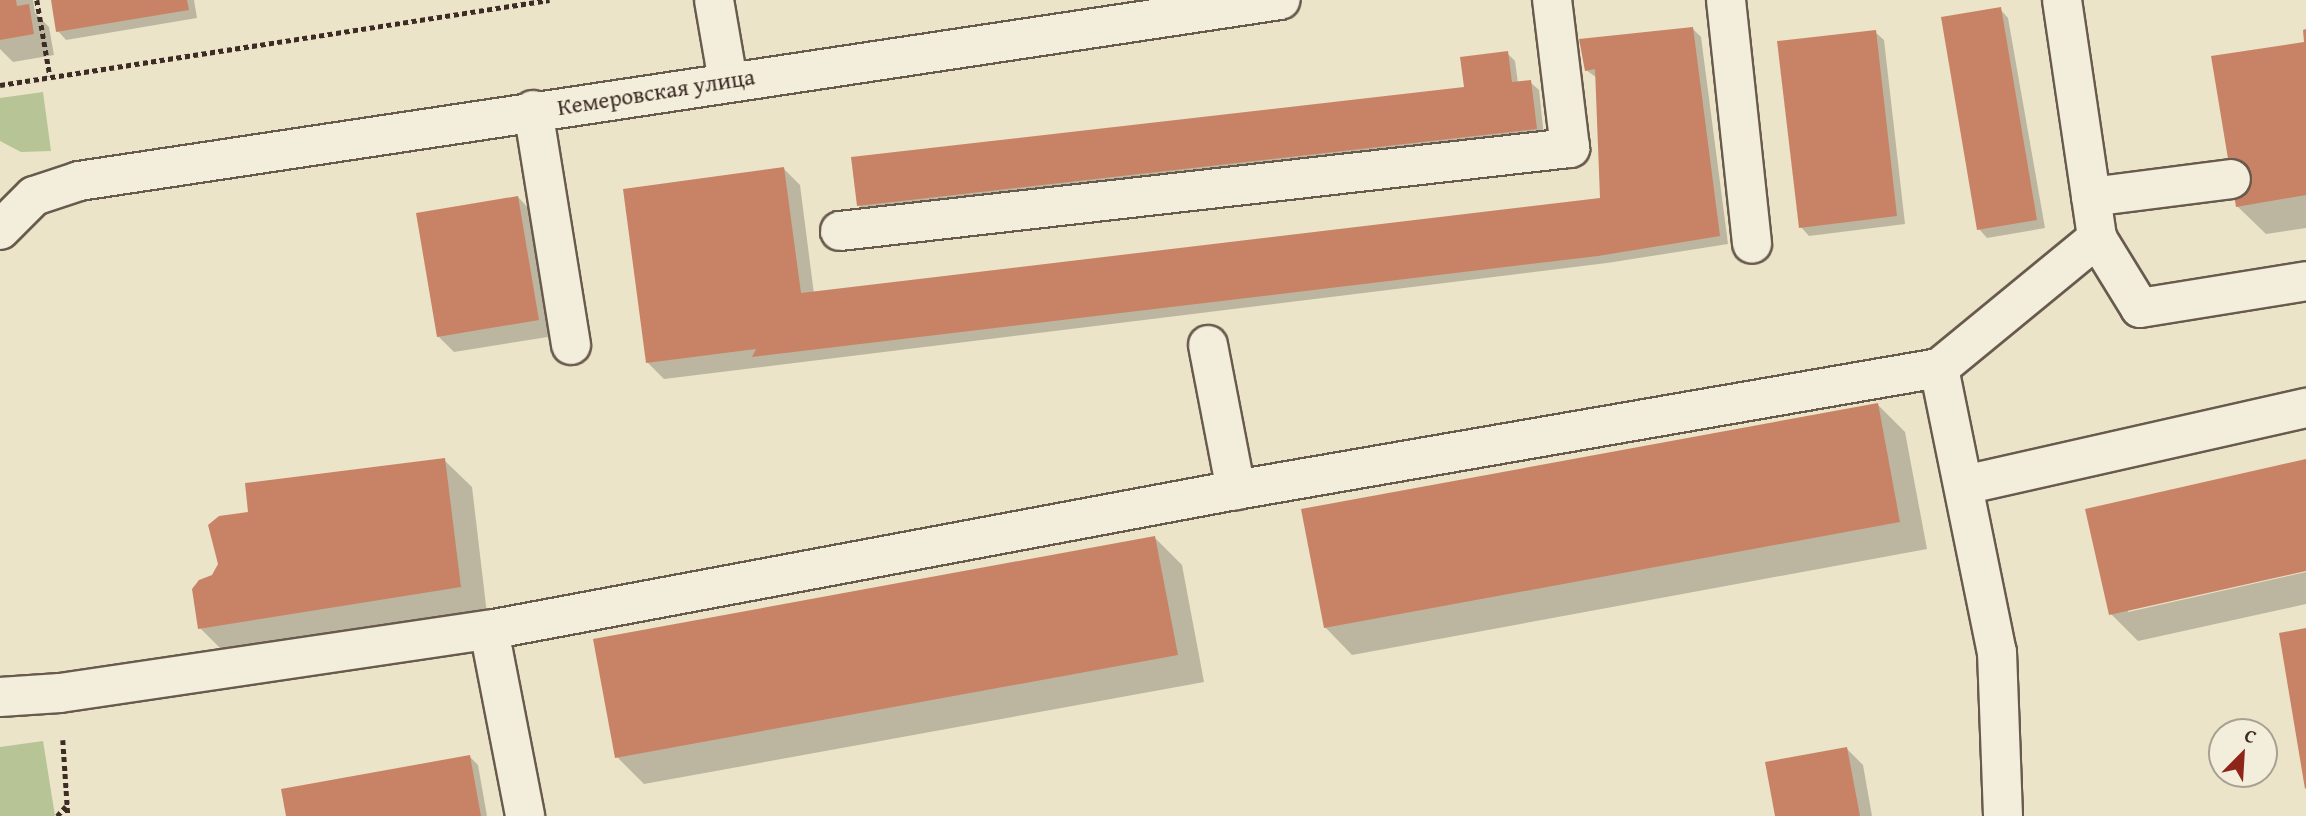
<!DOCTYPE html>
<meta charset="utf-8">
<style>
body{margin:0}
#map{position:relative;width:2306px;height:816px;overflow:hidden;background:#ece4c8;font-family:"Gentium Book Plus",serif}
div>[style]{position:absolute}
.green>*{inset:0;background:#b7c496}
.shadow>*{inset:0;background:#0003}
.building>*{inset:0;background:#c88366}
.path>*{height:4.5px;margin-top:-2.25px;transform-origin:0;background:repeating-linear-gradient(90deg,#3d2c25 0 5px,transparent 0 8.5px)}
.roads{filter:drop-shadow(2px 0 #695a4e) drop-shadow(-2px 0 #695a4e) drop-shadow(0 2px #695a4e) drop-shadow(0 -2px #695a4e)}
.minor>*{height:38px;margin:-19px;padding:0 19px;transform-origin:19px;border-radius:19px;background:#f3eddb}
span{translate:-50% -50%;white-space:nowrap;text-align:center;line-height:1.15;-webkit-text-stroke:7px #f3eddb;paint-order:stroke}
.street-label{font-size:23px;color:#3d2c25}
.north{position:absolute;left:2208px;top:718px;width:70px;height:70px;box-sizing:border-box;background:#f3eddb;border:2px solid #aaa092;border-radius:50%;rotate:24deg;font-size:19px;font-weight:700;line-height:28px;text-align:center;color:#3d2c25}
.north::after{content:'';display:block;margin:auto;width:24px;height:32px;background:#8f2418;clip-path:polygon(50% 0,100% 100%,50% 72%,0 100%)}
</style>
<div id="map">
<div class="green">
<div style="clip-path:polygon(43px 92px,51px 151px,21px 152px,0 141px,0 98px)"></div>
<div style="clip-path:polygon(43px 741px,55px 816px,0 816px,0 747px)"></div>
</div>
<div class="shadow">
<div style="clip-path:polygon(0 0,33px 0,35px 13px,49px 27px,54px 55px,13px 62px,0 49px)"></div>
<div style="clip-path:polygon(53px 0,194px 0,197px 18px,66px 40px,58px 31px)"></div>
<div style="clip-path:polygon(2000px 9px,2008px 18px,2045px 228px,1987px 238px,1979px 229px)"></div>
<div style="clip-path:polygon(1692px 28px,1701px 37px,1728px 244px,1607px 263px,664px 379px,648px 363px,784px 169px,800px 185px,814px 294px,1602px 200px,1597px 78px,1586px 70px)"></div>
<div style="clip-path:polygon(2306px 31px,2306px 228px,2266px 234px,2237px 206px,2306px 43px)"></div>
<div style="clip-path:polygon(1875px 32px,1884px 40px,1905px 224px,1809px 236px,1801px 227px)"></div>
<div style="clip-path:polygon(1507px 53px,1515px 61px,1518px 83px,1530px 82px,1539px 90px,1544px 137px,867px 213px,859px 205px,1466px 89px)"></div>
<div style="clip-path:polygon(518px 197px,534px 214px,554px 336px,454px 352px,438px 336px)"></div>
<div style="clip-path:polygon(1878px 405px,1905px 432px,1927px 549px,1352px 655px,1325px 627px)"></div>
<div style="clip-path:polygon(444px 460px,472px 487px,487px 614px,227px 655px,200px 628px,213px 577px,249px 513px)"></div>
<div style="clip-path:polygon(2306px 460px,2306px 569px,2128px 609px,2128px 612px,2306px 572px,2306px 604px,2138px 641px,2111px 614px)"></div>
<div style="clip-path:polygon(1155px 538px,1182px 565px,1204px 682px,644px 784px,617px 757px)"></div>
<div style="clip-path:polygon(1847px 749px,1863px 765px,1872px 816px,1776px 816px)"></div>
<div style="clip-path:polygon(470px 757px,478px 765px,487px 816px,288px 816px)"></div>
</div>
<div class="building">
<div style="clip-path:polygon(0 0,16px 0,17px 6px,29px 4px,34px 34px,0 40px)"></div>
<div style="clip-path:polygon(51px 0,187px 0,189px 10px,56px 32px)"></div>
<div style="clip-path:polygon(2001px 7px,2037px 220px,1977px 230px,1941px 17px)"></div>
<div style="clip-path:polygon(1693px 27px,1720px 236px,1598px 256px,752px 357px,756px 349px,646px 363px,623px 189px,784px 167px,801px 293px,1600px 198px,1595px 69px,1585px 71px,1579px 39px)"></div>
<div style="clip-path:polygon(2306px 29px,2306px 195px,2236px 207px,2211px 56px,2304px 42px,2303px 30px)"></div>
<div style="clip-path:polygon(1876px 30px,1897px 216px,1799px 228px,1777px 41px)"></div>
<div style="clip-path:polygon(1508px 51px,1512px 82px,1531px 80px,1537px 129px,857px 206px,851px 157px,1464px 87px,1460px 57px)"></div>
<div style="clip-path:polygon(518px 196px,539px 320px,437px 337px,416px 213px)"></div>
<div style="clip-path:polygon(1878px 403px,1900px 522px,1324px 628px,1301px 509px)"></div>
<div style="clip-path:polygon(445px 458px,461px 587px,198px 629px,192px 589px,199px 580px,212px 575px,218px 564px,208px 525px,219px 516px,248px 512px,245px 483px)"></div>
<div style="clip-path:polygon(2306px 459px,2306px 571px,2109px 615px,2085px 509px)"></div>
<div style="clip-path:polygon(1155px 536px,1178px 655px,615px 758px,593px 639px)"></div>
<div style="clip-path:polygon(2306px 628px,2306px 788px,2305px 789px,2279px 633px)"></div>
<div style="clip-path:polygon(1847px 747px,1860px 816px,1775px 816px,1765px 762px)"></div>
<div style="clip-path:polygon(470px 755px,481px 816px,286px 816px,281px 789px)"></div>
</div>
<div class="path">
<div style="left:37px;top:0;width:77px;rotate:80.3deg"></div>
<div style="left:0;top:85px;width:556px;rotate:-8.8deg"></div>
<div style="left:63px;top:740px;width:76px;rotate:86.2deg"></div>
<div style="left:57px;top:816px;width:13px;rotate:-48deg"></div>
</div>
<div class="roads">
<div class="minor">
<div style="left:714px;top:0;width:82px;rotate:80.2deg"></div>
<div style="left:1726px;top:0;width:245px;rotate:83.9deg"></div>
<div style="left:2062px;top:0;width:241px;rotate:81.6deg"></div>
<div style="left:2097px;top:238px;width:82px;rotate:58.4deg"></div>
<div style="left:2140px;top:308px;width:168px;rotate:-9.2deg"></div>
<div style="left:533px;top:110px;width:238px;rotate:80.8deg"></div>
<div style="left:2091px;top:197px;width:141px;rotate:-7.3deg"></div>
<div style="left:0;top:230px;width:48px;rotate:-45deg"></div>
<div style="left:34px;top:196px;width:47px;rotate:-18.4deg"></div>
<div style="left:79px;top:181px;width:1215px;rotate:-8.57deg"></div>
<div style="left:840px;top:231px;width:735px;rotate:-6.49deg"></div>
<div style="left:1570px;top:148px;width:149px;rotate:-96.9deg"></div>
<div style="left:1208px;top:345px;width:148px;rotate:79.1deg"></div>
<div style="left:1939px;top:368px;width:290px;rotate:78.5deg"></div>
<div style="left:1997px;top:652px;width:164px;rotate:87.9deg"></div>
<div style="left:1964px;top:485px;width:351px;rotate:-12.7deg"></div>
<div style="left:489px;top:630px;width:189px;rotate:79deg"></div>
<div style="left:0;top:697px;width:60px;rotate:-3.8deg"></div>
<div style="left:60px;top:693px;width:434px;rotate:-8.4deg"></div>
<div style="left:489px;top:630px;width:760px;rotate:-10.62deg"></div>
<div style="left:1236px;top:490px;width:714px;rotate:-9.85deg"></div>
<div style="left:1939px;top:368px;width:205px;rotate:-39.4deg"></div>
</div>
</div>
<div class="street-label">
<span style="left:656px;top:92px;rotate:-9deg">Кемеровская улица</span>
</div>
<div class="north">С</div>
</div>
